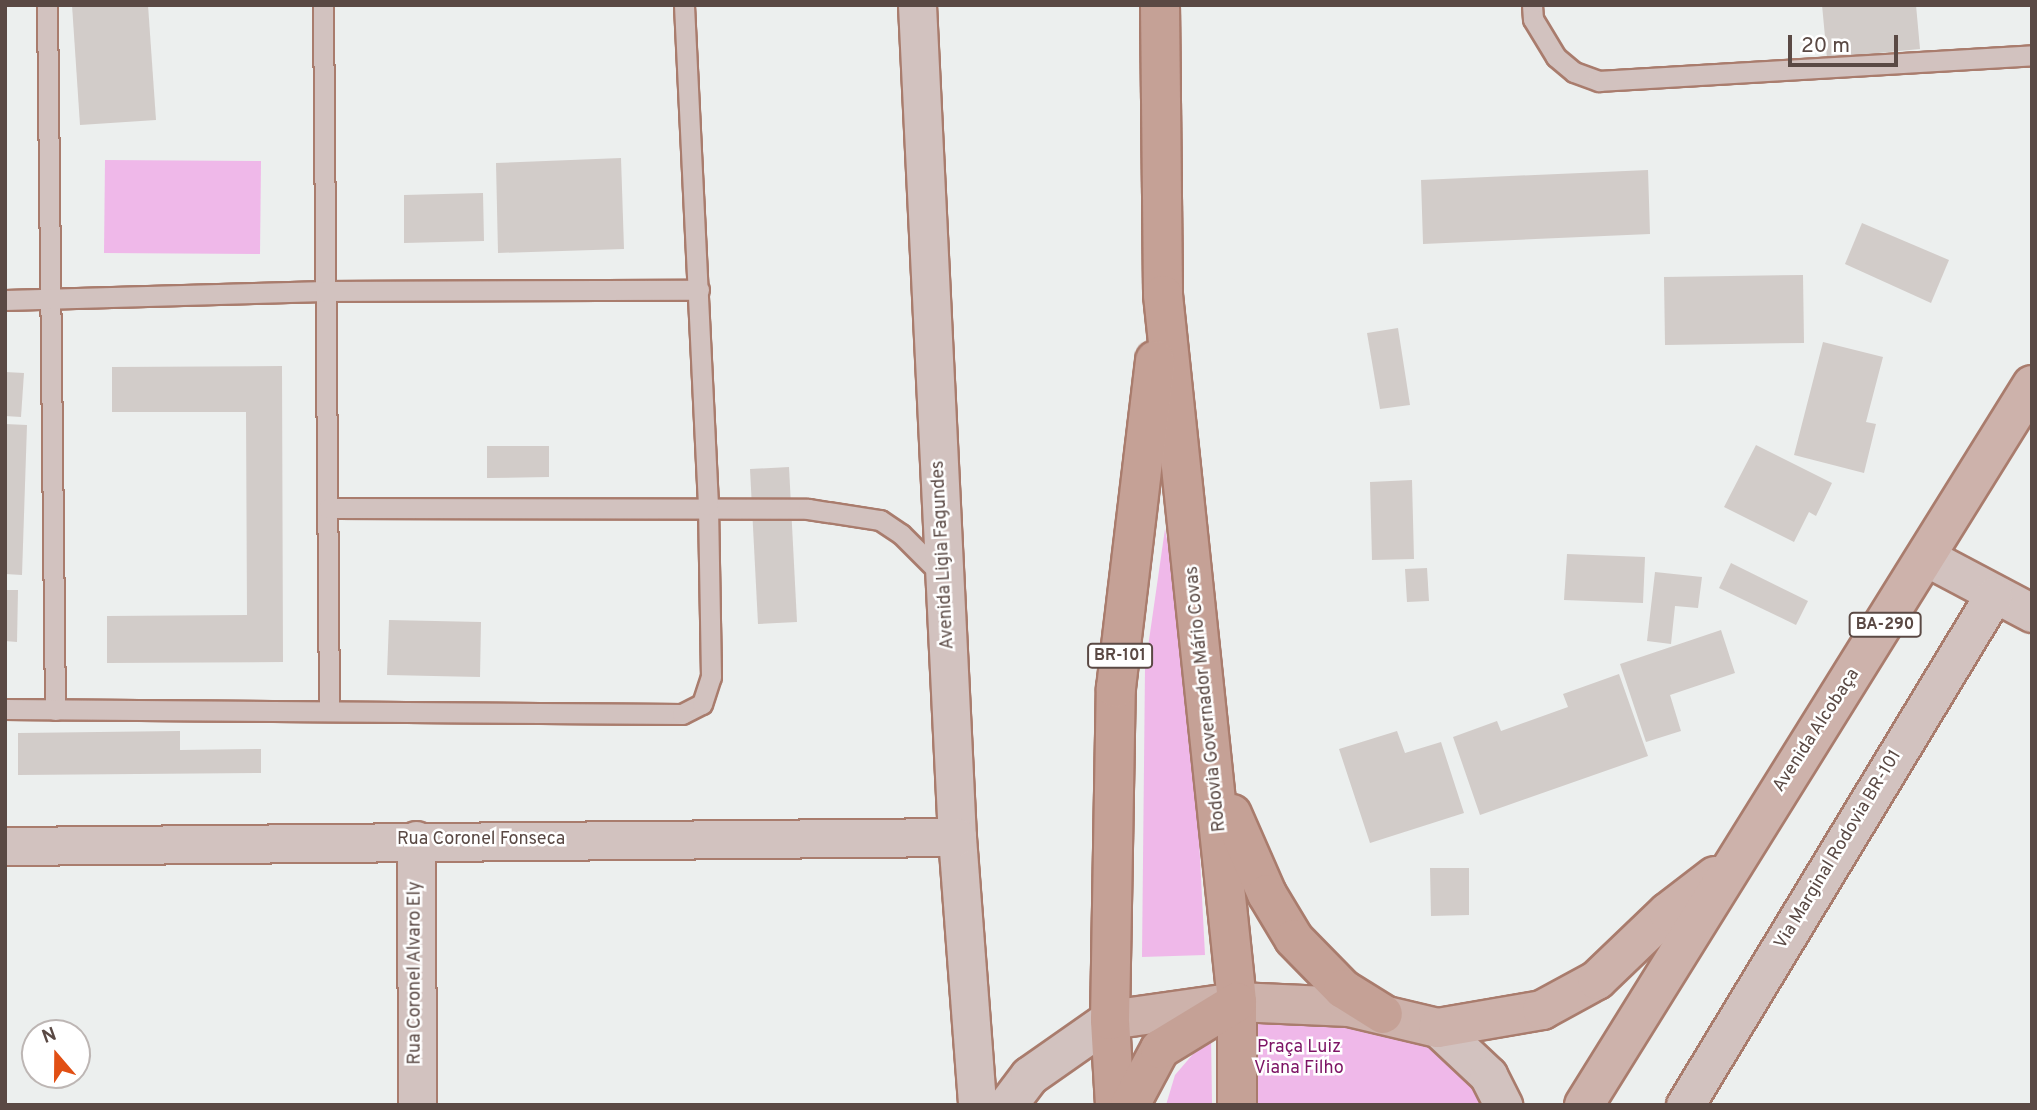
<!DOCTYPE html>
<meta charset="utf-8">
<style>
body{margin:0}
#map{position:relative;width:2037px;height:1110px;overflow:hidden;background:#ecefee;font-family:Overpass,sans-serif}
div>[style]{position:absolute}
.green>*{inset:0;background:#efb8e9}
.building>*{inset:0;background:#d2ccc9}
.roads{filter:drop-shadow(2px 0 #a97c6d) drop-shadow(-2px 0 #a97c6d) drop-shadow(0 2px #a97c6d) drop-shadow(0 -2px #a97c6d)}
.service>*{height:19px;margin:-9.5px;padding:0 9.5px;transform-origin:9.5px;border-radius:9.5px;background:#d2c2bf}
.minor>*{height:37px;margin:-18.5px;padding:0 18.5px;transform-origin:18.5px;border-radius:18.5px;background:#d2c2bf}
.tertiary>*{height:38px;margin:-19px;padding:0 19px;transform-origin:19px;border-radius:19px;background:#d2c2bf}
.primary>*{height:38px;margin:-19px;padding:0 19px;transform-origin:19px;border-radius:19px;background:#cdb2ab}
.trunk>*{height:38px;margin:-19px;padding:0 19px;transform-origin:19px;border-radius:19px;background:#c5a196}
span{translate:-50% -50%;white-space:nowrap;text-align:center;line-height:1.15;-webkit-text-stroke:5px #fff;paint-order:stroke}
.shield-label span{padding:2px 5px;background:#fff;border:2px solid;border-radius:5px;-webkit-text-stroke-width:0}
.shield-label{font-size:16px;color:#5a4944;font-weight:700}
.street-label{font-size:18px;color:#5a4944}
.park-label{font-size:18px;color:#7d1465}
.frame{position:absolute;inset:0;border:7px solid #5a4944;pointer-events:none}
.north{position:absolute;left:21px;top:1019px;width:70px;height:70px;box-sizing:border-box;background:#fff;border:2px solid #bdb6b4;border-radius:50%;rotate:340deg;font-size:19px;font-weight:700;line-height:28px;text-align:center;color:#5a4944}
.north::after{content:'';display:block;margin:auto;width:24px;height:32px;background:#e14f14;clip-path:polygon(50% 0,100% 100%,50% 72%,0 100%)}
.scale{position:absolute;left:1788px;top:35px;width:110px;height:32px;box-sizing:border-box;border:4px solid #5a4944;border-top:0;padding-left:9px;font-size:21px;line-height:24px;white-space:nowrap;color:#5a4944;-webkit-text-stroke:5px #fff;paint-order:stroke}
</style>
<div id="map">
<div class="green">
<div style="clip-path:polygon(105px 160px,261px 161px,260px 254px,104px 253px)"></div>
<div style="clip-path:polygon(1165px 529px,1190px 664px,1205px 955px,1142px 957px,1145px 668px)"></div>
<div style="clip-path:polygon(1249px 1008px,1436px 1035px,1490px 1105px,1252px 1105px)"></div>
<div style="clip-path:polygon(1211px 1033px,1212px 1105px,1166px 1105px,1175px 1075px)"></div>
</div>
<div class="building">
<div style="clip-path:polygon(72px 5px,148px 5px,156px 120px,80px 125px)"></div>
<div style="clip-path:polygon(1822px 5px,1916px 5px,1920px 49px,1827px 58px)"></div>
<div style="clip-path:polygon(621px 158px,624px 249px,498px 253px,496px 163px)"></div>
<div style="clip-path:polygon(1648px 170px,1650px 234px,1423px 244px,1421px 180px)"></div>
<div style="clip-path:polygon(483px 193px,484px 241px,404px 243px,404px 195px)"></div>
<div style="clip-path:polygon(1862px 223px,1949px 260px,1931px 303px,1845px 264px)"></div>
<div style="clip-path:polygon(1803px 275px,1804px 343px,1665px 345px,1664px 277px)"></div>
<div style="clip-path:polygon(1398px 328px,1410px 405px,1380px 409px,1367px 333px)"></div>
<div style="clip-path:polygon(1823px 342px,1883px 357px,1866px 422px,1876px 424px,1864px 473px,1794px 455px)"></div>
<div style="clip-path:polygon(282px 366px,283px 662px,107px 663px,107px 616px,247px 615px,246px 412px,112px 412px,112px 367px)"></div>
<div style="clip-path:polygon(5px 372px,24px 373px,21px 417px,5px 416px)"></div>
<div style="clip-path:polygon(5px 424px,27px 425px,22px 575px,5px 574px)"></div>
<div style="clip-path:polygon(1756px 445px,1832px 483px,1816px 516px,1809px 512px,1794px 542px,1724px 507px)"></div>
<div style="clip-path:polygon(487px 446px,549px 446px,549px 477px,487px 478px)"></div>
<div style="clip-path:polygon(789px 467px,797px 622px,758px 624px,750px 469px)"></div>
<div style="clip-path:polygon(1412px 480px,1414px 559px,1372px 560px,1370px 482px)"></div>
<div style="clip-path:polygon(1567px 554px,1645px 557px,1643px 603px,1564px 600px)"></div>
<div style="clip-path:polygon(1731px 563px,1808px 601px,1796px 625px,1719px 588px)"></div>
<div style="clip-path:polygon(1427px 568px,1429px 601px,1407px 602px,1405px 569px)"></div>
<div style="clip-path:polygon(1655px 572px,1702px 577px,1698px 608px,1675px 606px,1671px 644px,1647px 641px)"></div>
<div style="clip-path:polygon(5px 590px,18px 590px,17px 642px,5px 641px)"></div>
<div style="clip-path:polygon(389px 620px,481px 622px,480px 677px,387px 675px)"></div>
<div style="clip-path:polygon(1721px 630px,1735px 673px,1670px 695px,1681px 731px,1646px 742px,1620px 664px)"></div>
<div style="clip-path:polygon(1619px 674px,1648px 756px,1480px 815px,1453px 737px,1497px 721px,1501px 731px,1568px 707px,1563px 694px)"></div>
<div style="clip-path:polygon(180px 731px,180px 750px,261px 749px,261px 773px,18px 775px,18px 733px)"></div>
<div style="clip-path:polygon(1397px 731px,1405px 753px,1441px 742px,1464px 813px,1370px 843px,1339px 749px)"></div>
<div style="clip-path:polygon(1430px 868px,1469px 868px,1469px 915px,1431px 916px)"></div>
</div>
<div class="roads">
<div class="service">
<div style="left:47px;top:5px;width:705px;rotate:89.35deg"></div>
<div style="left:323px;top:5px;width:703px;rotate:89.51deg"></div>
<div style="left:1532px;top:5px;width:14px;rotate:86deg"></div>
<div style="left:1533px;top:19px;width:44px;rotate:58.8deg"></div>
<div style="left:1556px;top:57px;width:23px;rotate:40deg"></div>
<div style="left:1574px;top:72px;width:27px;rotate:20deg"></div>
<div style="left:1599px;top:81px;width:434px;rotate:-3.4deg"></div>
<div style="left:5px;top:300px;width:320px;rotate:-1.6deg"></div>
<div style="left:325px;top:291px;width:374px;rotate:-0.2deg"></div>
<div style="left:328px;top:508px;width:480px;rotate:0.1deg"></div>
<div style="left:808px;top:509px;width:73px;rotate:8.7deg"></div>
<div style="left:880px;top:520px;width:25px;rotate:34deg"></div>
<div style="left:901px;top:534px;width:58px;rotate:45deg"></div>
<div style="left:5px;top:709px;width:677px;rotate:0.42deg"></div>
<div style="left:682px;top:714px;width:22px;rotate:-27deg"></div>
<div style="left:702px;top:704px;width:28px;rotate:-72deg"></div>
<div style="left:711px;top:677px;width:172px;rotate:-91deg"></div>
<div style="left:708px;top:505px;width:501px;rotate:-92.75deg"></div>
</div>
<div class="minor">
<div style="left:917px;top:5px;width:833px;rotate:87.25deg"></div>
<div style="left:957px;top:837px;width:269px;rotate:85.7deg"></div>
<div style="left:1928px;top:558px;width:118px;rotate:27.9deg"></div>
<div style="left:416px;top:840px;width:265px;rotate:89.8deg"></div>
<div style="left:5px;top:846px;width:952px;rotate:-0.54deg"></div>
<div style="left:1438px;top:1028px;width:69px;rotate:43.2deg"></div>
<div style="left:1488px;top:1075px;width:34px;rotate:63deg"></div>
<div style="left:1685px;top:1105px;width:595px;rotate:-58.82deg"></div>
</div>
<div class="tertiary">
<div style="left:1008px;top:1105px;width:36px;rotate:-53deg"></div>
<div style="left:1030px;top:1076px;width:98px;rotate:-35deg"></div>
</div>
<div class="primary">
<div style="left:1110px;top:1020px;width:128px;rotate:-8.1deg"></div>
<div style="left:1237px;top:1002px;width:112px;rotate:2.6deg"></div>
<div style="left:1349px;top:1007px;width:91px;rotate:13.3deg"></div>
<div style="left:1438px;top:1028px;width:106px;rotate:-9.8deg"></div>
<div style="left:1542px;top:1010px;width:63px;rotate:-28.6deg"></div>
<div style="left:1597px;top:980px;width:98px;rotate:-43.8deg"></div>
<div style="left:1668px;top:912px;width:59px;rotate:-37.5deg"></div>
<div style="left:1584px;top:1105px;width:848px;rotate:-58.11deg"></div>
</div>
<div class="trunk">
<div style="left:1160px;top:5px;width:290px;rotate:89.4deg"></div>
<div style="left:1163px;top:295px;width:711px;rotate:84.02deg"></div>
<div style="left:1237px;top:1002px;width:103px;rotate:90deg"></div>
<div style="left:1232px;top:814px;width:87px;rotate:66.4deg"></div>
<div style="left:1267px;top:894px;width:52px;rotate:59deg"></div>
<div style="left:1294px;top:939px;width:70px;rotate:45.6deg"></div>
<div style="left:1343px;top:989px;width:47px;rotate:32deg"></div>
<div style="left:1115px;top:1105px;width:85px;rotate:-93.4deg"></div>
<div style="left:1110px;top:1020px;width:332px;rotate:-89deg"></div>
<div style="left:1116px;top:688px;width:330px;rotate:-83.2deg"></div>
<div style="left:1130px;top:1105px;width:64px;rotate:-61.8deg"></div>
<div style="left:1160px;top:1049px;width:90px;rotate:-31.4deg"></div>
</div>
</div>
<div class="shield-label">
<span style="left:1885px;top:625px">BA-290</span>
<span style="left:1120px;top:656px">BR-101</span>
</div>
<div class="street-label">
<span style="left:944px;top:555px;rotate:-93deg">Avenida Ligia Fagundes</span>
<span style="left:1207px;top:699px;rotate:-96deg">Rodovia Governador Mário Covas</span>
<span style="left:1817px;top:731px;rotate:-57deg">Avenida Alcobaça</span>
<span style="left:481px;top:840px">Rua Coronel Fonseca</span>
<span style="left:1839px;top:850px;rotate:-59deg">Via Marginal Rodovia BR-101</span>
<span style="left:416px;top:973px;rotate:-90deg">Rua Coronel Alvaro Ely</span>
</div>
<div class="park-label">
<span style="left:1299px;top:1059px">Praça Luiz<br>Viana Filho</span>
</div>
<div class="frame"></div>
<div class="north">N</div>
<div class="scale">20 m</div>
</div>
